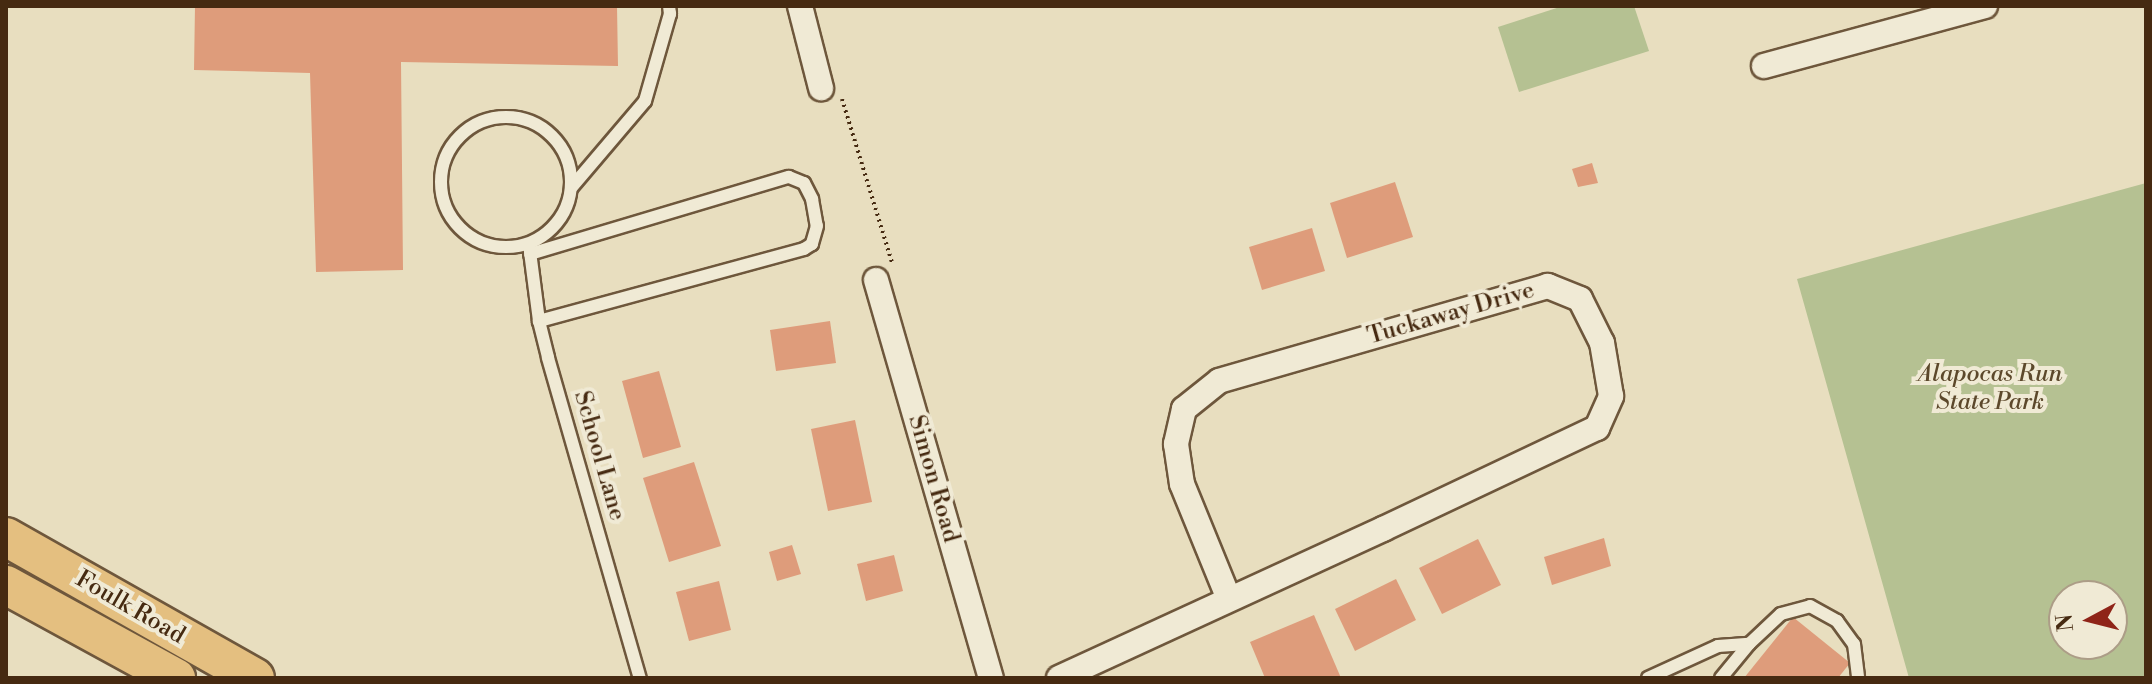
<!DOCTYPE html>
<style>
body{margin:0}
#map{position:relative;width:2152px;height:684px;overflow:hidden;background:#e8debf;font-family:"Libre Bodoni",serif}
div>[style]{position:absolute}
.green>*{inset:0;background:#b5c192}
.building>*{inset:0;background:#de9c7b}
.path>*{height:4px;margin-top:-2px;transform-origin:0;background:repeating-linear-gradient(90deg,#462a11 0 2px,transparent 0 6px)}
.roads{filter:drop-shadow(2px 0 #6e573c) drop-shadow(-2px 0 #6e573c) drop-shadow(0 2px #6e573c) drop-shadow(0 -2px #6e573c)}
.service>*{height:12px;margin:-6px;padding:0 6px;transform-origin:6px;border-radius:6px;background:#f0ead5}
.service>.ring{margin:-6px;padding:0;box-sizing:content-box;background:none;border:12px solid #f0ead5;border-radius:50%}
.minor>*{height:24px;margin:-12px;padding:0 12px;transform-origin:12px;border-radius:12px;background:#f0ead5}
.primary>*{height:38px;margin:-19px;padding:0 19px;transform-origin:19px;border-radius:19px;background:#e4bf80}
span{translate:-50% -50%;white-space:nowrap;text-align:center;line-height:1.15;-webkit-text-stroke:8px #f0ead5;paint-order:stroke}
.street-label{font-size:24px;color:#462a11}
.park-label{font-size:24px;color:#5c482b;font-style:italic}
.frame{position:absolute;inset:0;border:8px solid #462a11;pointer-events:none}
.north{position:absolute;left:2048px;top:580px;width:80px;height:80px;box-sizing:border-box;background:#f0ead5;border:2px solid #ac9d87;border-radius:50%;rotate:263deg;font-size:22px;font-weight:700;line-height:32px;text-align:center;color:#462a11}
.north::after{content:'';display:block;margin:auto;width:28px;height:36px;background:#8f2418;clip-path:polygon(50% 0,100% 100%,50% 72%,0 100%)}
</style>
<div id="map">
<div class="green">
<div style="clip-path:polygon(1563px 6px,1634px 6px,1649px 51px,1519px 92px,1498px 27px)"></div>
<div style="clip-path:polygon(evenodd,2146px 183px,2146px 678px,1909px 678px,1797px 279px,2146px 183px,2064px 596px,2112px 596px,2112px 644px,2064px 644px,2064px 596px)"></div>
</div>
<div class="building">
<div style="clip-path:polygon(195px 6px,617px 6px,618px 66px,401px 62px,403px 270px,316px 272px,310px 73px,194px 70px)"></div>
<div style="clip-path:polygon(1592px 163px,1598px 183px,1578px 187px,1572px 169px)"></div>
<div style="clip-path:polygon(1395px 182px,1413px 237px,1347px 258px,1330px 203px)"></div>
<div style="clip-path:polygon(1312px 228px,1325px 271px,1262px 290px,1249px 247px)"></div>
<div style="clip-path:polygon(830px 321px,836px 363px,776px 371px,770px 330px)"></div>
<div style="clip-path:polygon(659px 371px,681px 447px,643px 458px,622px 381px)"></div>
<div style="clip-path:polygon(855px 420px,872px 502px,828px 511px,811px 429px)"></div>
<div style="clip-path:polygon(694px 462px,721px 546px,669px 562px,643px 478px)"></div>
<div style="clip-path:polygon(1604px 538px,1611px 566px,1552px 585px,1544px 557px)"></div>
<div style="clip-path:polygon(1478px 539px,1501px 585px,1442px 614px,1419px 568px)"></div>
<div style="clip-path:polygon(792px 545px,801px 574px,777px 581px,769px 552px)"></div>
<div style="clip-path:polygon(894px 555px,903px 591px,866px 601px,857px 564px)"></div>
<div style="clip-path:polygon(1396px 579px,1416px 620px,1355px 651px,1335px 609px)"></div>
<div style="clip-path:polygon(719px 581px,731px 630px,689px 641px,676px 592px)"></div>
<div style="clip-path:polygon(1314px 615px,1341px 678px,1265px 678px,1250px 642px)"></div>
<div style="clip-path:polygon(1793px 617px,1850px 663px,1838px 678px,1744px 678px)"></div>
</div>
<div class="path">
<div style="left:842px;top:99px;width:171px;rotate:73deg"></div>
</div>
<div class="roads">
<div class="service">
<div class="ring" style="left:441px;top:117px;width:118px;height:118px"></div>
<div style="left:571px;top:188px;width:114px;rotate:-49.6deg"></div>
<div style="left:645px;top:101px;width:91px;rotate:-74deg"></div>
<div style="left:670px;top:14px;width:8px;rotate:-97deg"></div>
<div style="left:529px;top:244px;width:78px;rotate:82.6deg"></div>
<div style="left:539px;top:321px;width:38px;rotate:76deg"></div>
<div style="left:548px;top:358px;width:333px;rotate:74deg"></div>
<div style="left:530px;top:254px;width:270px;rotate:-16.6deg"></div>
<div style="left:789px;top:177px;width:16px;rotate:22deg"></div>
<div style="left:804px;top:183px;width:18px;rotate:63deg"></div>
<div style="left:812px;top:199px;width:27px;rotate:80deg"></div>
<div style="left:817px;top:226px;width:19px;rotate:106deg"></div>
<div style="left:812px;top:244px;width:9px;rotate:148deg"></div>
<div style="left:804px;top:249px;width:275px;rotate:164.8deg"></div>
<div style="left:1648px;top:678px;width:77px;rotate:-24.6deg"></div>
<div style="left:1718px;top:646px;width:31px;rotate:-4deg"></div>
<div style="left:1721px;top:678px;width:44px;rotate:-50.5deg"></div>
<div style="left:1749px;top:644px;width:44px;rotate:-43.2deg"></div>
<div style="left:1781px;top:614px;width:30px;rotate:-15deg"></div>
<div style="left:1810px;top:606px;width:31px;rotate:29deg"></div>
<div style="left:1837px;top:621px;width:29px;rotate:54deg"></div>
<div style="left:1854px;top:644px;width:34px;rotate:83deg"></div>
</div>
<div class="minor">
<div style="left:800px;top:6px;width:85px;rotate:75.6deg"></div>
<div style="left:1764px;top:66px;width:229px;rotate:-15.2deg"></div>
<div style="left:876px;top:280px;width:414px;rotate:73.9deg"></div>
<div style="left:1059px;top:678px;width:357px;rotate:-24.7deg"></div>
<div style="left:1383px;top:529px;width:237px;rotate:-25.3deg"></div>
<div style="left:1597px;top:428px;width:35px;rotate:-66deg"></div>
<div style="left:1611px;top:396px;width:54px;rotate:-99.6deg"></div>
<div style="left:1602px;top:343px;width:49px;rotate:-116.6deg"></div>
<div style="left:1580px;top:299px;width:35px;rotate:-158deg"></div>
<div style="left:1548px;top:286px;width:342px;rotate:163.9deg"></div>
<div style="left:1219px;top:381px;width:45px;rotate:141.3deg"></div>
<div style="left:1184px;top:409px;width:36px;rotate:103deg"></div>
<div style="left:1176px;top:444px;width:40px;rotate:81.5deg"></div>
<div style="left:1182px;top:484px;width:124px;rotate:67.8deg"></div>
</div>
<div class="primary">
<div style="left:6px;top:537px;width:286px;rotate:29.5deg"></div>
<div style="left:6px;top:585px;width:194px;rotate:28.7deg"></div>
</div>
</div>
<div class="street-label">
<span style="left:1451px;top:314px;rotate:-16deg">Tuckaway Drive</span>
<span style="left:599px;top:456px;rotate:74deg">School Lane</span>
<span style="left:933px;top:479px;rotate:74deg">Simon Road</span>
<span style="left:130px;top:608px;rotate:30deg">Foulk Road</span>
</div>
<div class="park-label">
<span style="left:1990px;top:389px">Alapocas Run<br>State Park</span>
</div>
<div class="frame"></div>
<div class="north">N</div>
</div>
